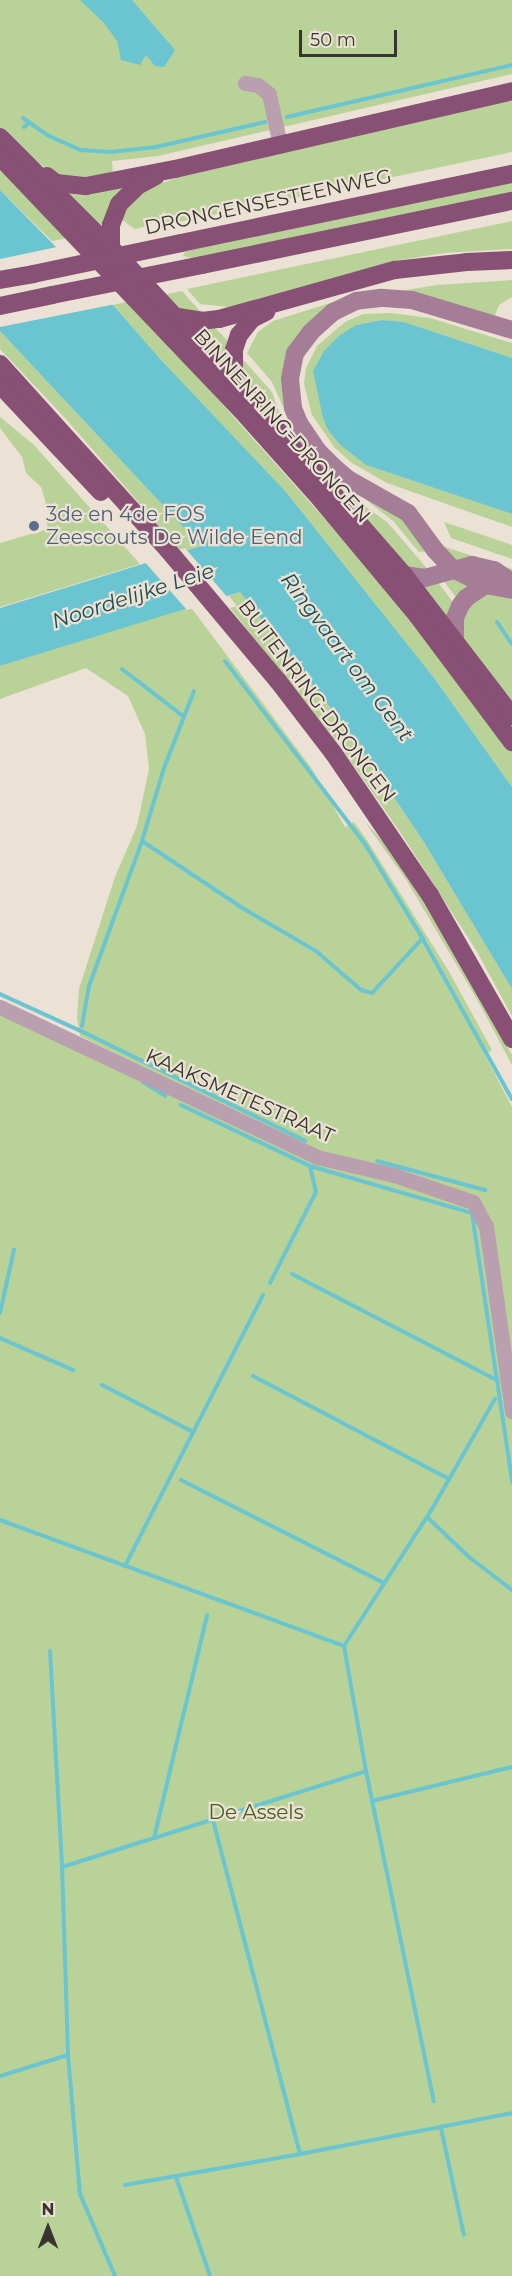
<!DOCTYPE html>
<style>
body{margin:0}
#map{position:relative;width:512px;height:2276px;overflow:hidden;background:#ebe1d4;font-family:Montserrat,sans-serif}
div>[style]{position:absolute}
.green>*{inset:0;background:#b8d298}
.water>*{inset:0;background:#6ac5d1}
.pier>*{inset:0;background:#ebe1d4}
.stream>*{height:4px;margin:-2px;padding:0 2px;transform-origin:2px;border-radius:2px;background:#6ac5d1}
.street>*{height:15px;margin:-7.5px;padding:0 7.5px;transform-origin:7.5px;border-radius:7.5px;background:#ba9faf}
.secondary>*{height:18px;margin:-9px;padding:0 9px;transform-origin:9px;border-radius:9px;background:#a57d96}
.highway>*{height:18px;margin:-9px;padding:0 9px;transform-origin:9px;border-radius:9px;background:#875074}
.highway-bridge>*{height:18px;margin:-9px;padding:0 9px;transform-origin:9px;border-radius:9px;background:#875074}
.dots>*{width:16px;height:16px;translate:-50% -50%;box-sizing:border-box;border:3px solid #ebe1d4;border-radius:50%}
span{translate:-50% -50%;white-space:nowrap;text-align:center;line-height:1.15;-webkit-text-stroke:4.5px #ebe1d4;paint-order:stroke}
.street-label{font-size:20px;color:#38342f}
.service-label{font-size:20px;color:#4e5e75}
.left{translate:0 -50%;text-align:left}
.park-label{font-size:20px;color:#455e1e}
.water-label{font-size:21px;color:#1f494e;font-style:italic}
.north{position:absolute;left:18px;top:2198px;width:60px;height:60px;-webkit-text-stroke:4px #ebe1d4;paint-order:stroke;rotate:0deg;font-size:16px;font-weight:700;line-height:24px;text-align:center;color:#38342f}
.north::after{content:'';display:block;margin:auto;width:21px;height:27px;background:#38342f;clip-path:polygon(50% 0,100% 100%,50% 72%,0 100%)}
.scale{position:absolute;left:299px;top:30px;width:98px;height:27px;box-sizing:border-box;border:3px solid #38342f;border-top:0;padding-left:8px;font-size:18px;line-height:21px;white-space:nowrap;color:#38342f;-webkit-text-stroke:4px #ebe1d4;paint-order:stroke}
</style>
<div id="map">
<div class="green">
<div style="clip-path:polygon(0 0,512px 0,512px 74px,158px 156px,112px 161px,113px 175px,88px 180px,54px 175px,0 131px)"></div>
<div style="clip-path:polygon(512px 99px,512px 152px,165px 225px,152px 222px,150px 225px,135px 229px,118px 217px,120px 212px,152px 186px,180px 177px)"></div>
<div style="clip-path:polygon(0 170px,67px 238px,52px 241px,0 190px)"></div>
<div style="clip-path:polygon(126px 180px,104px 235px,57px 187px)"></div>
<div style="clip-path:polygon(512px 181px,512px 195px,196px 259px,183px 256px,187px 248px)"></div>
<div style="clip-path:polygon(512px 221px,512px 249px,444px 253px,394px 261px,229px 307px,200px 304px,187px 289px)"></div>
<div style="clip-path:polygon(512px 280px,512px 297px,499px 305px,494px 318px,389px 293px,437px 285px)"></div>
<div style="clip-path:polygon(182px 291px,206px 318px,189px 316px,163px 295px)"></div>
<div style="clip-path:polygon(346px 298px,287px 369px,314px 453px,294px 431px,272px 382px,247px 353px,258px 332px,273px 321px)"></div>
<div style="clip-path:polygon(130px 301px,340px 536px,462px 637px,465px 608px,487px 592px,512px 596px,512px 787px,434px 678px,113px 305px)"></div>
<div style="clip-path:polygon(391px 313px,430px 318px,512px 343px,512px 358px,404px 322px,382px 320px,356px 325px,328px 430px,340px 445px,366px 465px,512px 514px,512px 527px,387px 483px,352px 463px,335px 448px,312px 415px,304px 384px,306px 368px,317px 346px,345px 322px,363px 314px)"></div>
<div style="clip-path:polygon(212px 325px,230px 343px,228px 366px,194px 328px)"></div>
<div style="clip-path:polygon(0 331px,201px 546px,182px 552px,65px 418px,0 349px)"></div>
<div style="clip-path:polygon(239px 355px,272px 392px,284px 426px,250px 390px,240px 371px)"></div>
<div style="clip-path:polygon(0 417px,34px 445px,140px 564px,0 607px,0 543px,48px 529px,46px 518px,50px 516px,41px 487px,26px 473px,22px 457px,0 428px)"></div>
<div style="clip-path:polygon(322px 470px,345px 492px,387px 522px,430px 572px,406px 568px)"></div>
<div style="clip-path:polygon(367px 496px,394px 509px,428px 551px,419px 552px,393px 521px,365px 499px)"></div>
<div style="clip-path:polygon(444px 522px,512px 545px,512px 559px,451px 538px)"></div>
<div style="clip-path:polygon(445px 547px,512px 569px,512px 576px,457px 562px,441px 550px)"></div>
<div style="clip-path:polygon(453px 574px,469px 584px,458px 600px,442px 579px)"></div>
<div style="clip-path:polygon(437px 581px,455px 605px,451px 625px,418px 583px)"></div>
<div style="clip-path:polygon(240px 592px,354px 738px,422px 839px,512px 989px,512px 1016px,476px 950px,404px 838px,343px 750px,230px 608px,237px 606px,229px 596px)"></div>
<div style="clip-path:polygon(190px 606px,312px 769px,345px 827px,354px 822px,367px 840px,448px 970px,492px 1050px,485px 1055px,512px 1107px,512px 2276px,0 2276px,0 1013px,126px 1059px,80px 1036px,77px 1018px,79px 989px,115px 877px,137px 826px,149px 769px,145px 734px,128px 696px,86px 668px,0 699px,0 666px)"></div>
<div style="clip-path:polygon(365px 822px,390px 849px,440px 929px,512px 1055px,512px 1065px,479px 1003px,407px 881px)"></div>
</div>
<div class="water">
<div style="clip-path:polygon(80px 0,132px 0,175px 50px,164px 67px,155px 66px,146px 55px,140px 65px,121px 60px,117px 41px,104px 23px)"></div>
<div style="clip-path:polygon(0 190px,113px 305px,160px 359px,285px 491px,434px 678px,512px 787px,512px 989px,422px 839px,354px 738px,240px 592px,0 666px,0 608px,201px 546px,0 331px)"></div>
<div style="clip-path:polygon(382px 320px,404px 322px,512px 358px,512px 514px,366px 465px,340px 445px,328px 430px,323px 418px,313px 371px,324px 351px,339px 336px,356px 325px)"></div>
</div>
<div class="pier">
<div style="clip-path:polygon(62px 246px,116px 304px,0 327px,0 259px)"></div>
<div style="clip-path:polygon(185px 548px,229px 599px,187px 610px,143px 560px)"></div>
</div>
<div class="stream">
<div style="left:287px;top:117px;width:231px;rotate:-13deg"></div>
<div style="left:23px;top:118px;width:32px;rotate:35deg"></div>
<div style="left:49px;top:136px;width:35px;rotate:24deg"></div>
<div style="left:81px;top:150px;width:30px;rotate:4deg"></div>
<div style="left:111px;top:152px;width:45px;rotate:-6.3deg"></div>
<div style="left:156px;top:147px;width:112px;rotate:-12.9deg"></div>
<div style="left:24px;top:127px;width:6px;rotate:-39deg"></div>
<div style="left:497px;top:622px;width:27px;rotate:56deg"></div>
<div style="left:225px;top:661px;width:230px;rotate:52.6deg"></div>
<div style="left:365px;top:844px;width:105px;rotate:58.6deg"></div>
<div style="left:420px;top:934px;width:189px;rotate:60.9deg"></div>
<div style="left:122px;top:669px;width:78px;rotate:37.7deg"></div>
<div style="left:194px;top:691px;width:83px;rotate:111.3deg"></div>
<div style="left:164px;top:768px;width:76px;rotate:106.8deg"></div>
<div style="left:142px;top:841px;width:123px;rotate:33.7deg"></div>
<div style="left:244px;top:909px;width:83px;rotate:30.3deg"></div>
<div style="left:316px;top:951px;width:60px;rotate:40.9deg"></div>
<div style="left:361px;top:990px;width:11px;rotate:15deg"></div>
<div style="left:372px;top:993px;width:75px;rotate:-47.2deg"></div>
<div style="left:0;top:994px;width:94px;rotate:24.6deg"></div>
<div style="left:85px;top:1033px;width:245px;rotate:26.1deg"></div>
<div style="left:82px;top:1026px;width:41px;rotate:-80.1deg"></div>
<div style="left:89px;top:986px;width:154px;rotate:-69.9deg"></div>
<div style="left:143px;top:1082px;width:26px;rotate:32deg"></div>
<div style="left:181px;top:1105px;width:143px;rotate:25.3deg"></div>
<div style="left:310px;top:1166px;width:169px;rotate:16.2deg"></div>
<div style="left:472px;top:1213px;width:272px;rotate:81.5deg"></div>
<div style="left:377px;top:1161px;width:112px;rotate:15deg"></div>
<div style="left:292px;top:1274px;width:232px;rotate:27.4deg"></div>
<div style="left:270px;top:1283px;width:102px;rotate:-63.2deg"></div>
<div style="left:316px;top:1192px;width:26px;rotate:-103deg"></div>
<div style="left:0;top:1313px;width:65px;rotate:-77.5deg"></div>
<div style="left:0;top:1338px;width:80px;rotate:23.7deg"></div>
<div style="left:253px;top:1376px;width:221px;rotate:27.7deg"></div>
<div style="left:102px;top:1385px;width:102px;rotate:27.3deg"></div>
<div style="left:181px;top:1480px;width:228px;rotate:26.9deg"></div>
<div style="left:427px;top:1517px;width:58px;rotate:43.6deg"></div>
<div style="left:469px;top:1557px;width:54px;rotate:37.5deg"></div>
<div style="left:0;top:1520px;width:366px;rotate:20.1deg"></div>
<div style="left:344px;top:1646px;width:163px;rotate:-57.3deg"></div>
<div style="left:432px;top:1509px;width:127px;rotate:-60.2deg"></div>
<div style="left:125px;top:1566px;width:304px;rotate:-63deg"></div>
<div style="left:50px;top:1651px;width:216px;rotate:86.8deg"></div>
<div style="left:366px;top:1771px;width:337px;rotate:78.4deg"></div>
<div style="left:372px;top:1801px;width:144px;rotate:-13.7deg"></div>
<div style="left:154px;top:1838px;width:229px;rotate:-76.6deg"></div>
<div style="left:68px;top:2055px;width:140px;rotate:85.1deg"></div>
<div style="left:80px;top:2194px;width:89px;rotate:66.9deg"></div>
<div style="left:0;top:2076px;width:71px;rotate:-17.2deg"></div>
<div style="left:68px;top:2055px;width:188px;rotate:-91.8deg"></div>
<div style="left:62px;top:1867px;width:319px;rotate:-17.5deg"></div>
<div style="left:366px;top:1771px;width:127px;rotate:-100deg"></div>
<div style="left:441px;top:2128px;width:109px;rotate:77.9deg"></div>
<div style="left:300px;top:2154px;width:216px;rotate:-10.9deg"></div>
<div style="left:176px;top:2177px;width:105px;rotate:71deg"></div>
<div style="left:125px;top:2185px;width:178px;rotate:-10deg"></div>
<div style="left:300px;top:2154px;width:346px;rotate:-104.6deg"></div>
</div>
<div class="street">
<div style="left:245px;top:83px;width:13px;rotate:9deg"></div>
<div style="left:258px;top:85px;width:14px;rotate:39deg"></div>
<div style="left:269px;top:94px;width:52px;rotate:77.8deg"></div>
<div style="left:0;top:1007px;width:351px;rotate:25.3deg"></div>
<div style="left:317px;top:1157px;width:79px;rotate:13.2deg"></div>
<div style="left:394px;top:1175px;width:83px;rotate:18.9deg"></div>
<div style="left:473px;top:1202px;width:27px;rotate:62deg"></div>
<div style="left:486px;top:1226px;width:187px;rotate:82deg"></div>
</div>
<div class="secondary">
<div style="left:512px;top:330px;width:104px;rotate:-163.3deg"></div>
<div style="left:412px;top:300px;width:32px;rotate:-176deg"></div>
<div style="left:380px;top:298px;width:24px;rotate:173deg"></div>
<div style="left:356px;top:301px;width:25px;rotate:154deg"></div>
<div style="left:333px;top:312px;width:30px;rotate:138deg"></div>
<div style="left:311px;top:332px;width:26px;rotate:127deg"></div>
<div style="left:295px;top:353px;width:26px;rotate:101deg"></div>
<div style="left:290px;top:379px;width:29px;rotate:84deg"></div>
<div style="left:293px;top:408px;width:16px;rotate:68deg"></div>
<div style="left:299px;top:423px;width:34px;rotate:56deg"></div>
<div style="left:318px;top:451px;width:23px;rotate:45deg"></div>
<div style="left:334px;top:467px;width:18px;rotate:41deg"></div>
<div style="left:348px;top:479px;width:69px;rotate:29.5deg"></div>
<div style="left:408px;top:513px;width:46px;rotate:53.9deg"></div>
<div style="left:435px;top:550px;width:26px;rotate:47deg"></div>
<div style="left:453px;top:569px;width:36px;rotate:27deg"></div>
<div style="left:485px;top:585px;width:27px;rotate:10deg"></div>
<div style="left:404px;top:575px;width:21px;rotate:8deg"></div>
<div style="left:425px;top:578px;width:49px;rotate:-15.5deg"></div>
<div style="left:472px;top:565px;width:23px;rotate:13deg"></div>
<div style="left:494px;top:570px;width:22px;rotate:34deg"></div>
<div style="left:455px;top:638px;width:20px;rotate:-90deg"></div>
<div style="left:455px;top:618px;width:13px;rotate:-67deg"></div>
<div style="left:460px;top:606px;width:10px;rotate:-53deg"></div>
<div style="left:466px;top:598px;width:23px;rotate:-34deg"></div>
</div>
<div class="highway">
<div style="left:0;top:137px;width:157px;rotate:45deg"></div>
<div style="left:111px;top:248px;width:180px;rotate:47deg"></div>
<div style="left:234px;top:380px;width:259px;rotate:48.9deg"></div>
<div style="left:404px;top:575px;width:178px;rotate:52.5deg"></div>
<div style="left:0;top:157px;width:349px;rotate:46.4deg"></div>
<div style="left:241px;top:410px;width:122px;rotate:48.3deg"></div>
<div style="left:322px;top:501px;width:148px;rotate:50.2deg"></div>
<div style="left:417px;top:615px;width:159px;rotate:53.2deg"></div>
<div style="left:47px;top:176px;width:11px;rotate:38deg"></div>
<div style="left:56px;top:183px;width:30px;rotate:6deg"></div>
<div style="left:86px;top:186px;width:91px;rotate:-10.8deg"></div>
<div style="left:175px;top:169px;width:346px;rotate:-13deg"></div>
<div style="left:181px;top:243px;width:338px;rotate:-11.8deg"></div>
<div style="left:111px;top:248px;width:23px;rotate:-90deg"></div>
<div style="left:111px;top:225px;width:22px;rotate:-69deg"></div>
<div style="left:119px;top:204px;width:28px;rotate:-44deg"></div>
<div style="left:139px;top:185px;width:19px;rotate:-28deg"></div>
<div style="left:202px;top:265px;width:317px;rotate:-11.7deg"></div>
<div style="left:0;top:280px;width:34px;rotate:-10deg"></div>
<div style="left:0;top:306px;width:53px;rotate:-11.9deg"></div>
<div style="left:178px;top:317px;width:24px;rotate:9deg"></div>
<div style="left:202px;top:321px;width:17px;rotate:-7deg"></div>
<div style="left:219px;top:319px;width:183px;rotate:-15.6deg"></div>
<div style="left:395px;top:270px;width:72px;rotate:-6.3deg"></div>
<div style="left:467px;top:262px;width:45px;rotate:-2.5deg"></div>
<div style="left:0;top:364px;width:251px;rotate:47.9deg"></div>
<div style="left:168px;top:550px;width:171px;rotate:50deg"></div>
<div style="left:278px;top:681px;width:92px;rotate:52.5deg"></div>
<div style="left:334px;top:754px;width:171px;rotate:55.8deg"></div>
<div style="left:430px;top:895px;width:166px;rotate:60.3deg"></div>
<div style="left:234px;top:380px;width:30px;rotate:-90deg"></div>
<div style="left:234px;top:350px;width:16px;rotate:-72deg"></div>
<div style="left:239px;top:335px;width:21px;rotate:-51deg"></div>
<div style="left:252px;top:319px;width:16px;rotate:-27deg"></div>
<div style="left:0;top:385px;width:147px;rotate:46.7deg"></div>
</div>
<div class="highway-bridge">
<div style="left:33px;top:274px;width:151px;rotate:-11.8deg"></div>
<div style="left:52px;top:295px;width:153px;rotate:-11.3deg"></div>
</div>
<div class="dots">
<div style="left:34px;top:526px;background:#5c6f8a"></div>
</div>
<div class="street-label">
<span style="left:268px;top:202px;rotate:-12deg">DRONGENSESTEENWEG</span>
<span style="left:282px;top:426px;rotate:48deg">BINNENRING-DRONGEN</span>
<span style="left:317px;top:701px;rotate:53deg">BUITENRING-DRONGEN</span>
<span style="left:240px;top:1096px;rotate:24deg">KAAKSMETESTRAAT</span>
</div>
<div class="service-label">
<span class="left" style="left:46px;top:526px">3de en 4de FOS<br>Zeescouts De Wilde Eend</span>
</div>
<div class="park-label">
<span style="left:256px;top:1812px">De Assels</span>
</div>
<div class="water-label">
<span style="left:133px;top:596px;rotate:-18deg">Noordelijke Leie</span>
<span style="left:347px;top:657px;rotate:53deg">Ringvaart om Gent</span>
</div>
<div class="north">N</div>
<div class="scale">50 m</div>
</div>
